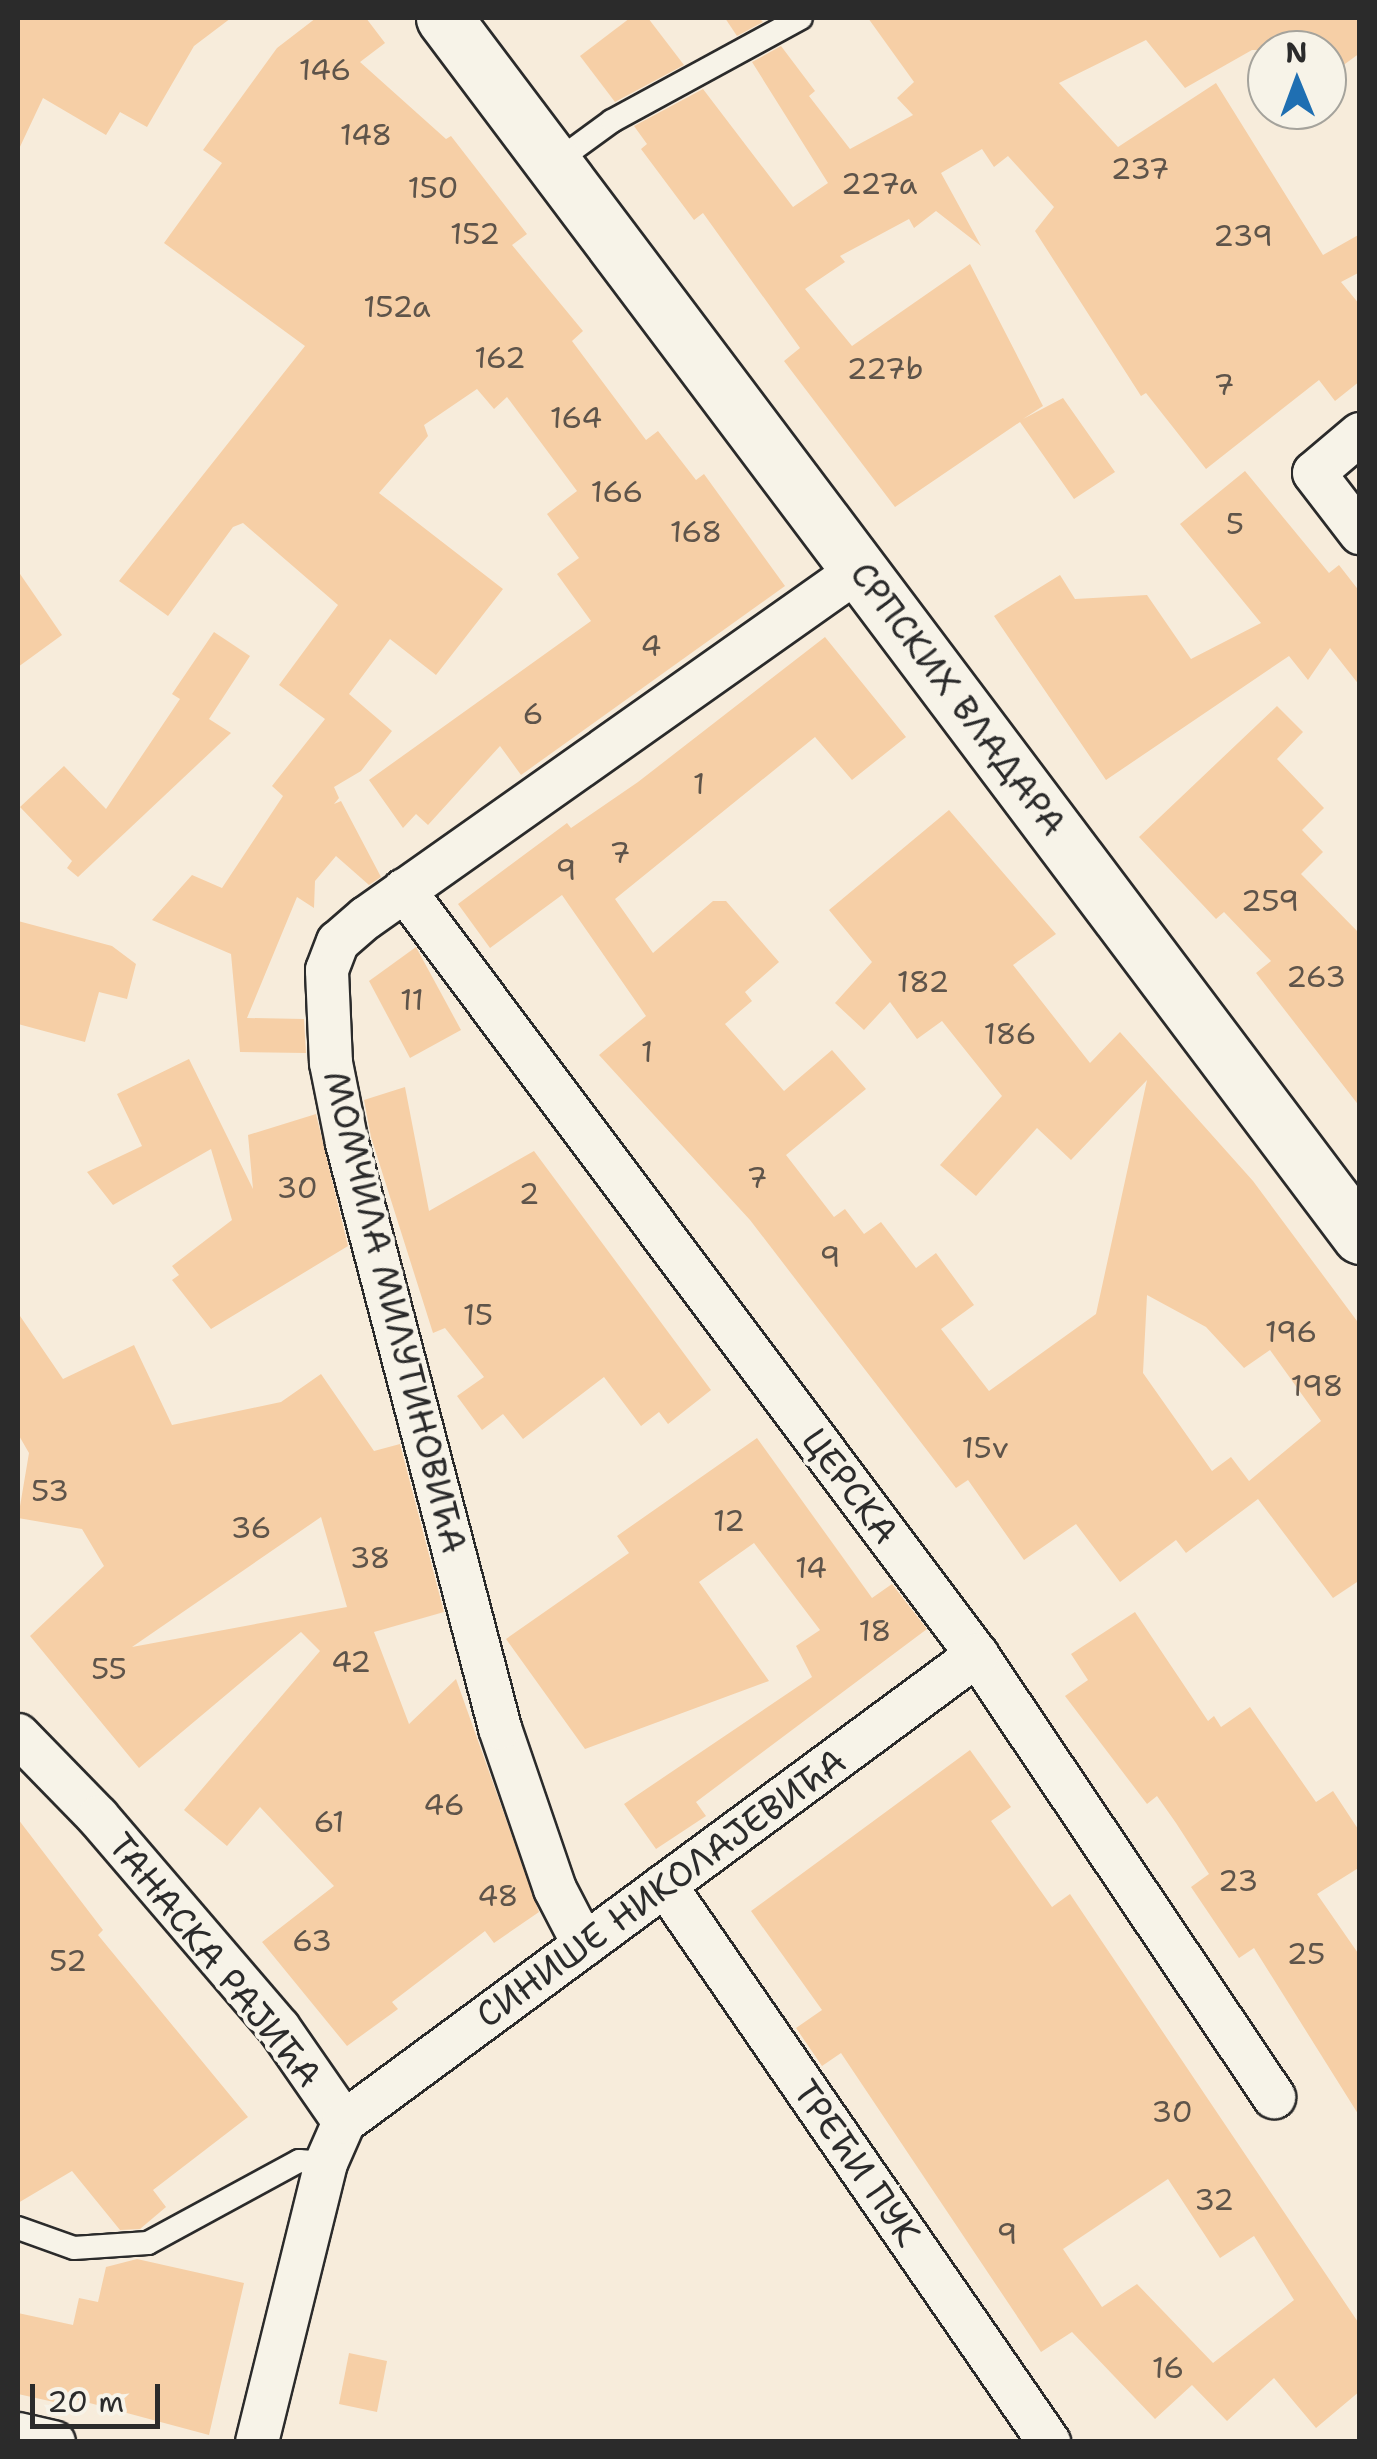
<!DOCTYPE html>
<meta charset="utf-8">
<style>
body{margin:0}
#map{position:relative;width:1377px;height:2459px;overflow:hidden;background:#f7ecdb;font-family:"Shantell Sans",sans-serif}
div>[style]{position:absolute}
.building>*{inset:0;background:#f6cfa6}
.roads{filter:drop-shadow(2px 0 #2b2b2b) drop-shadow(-2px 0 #2b2b2b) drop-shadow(0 2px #2b2b2b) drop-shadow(0 -2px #2b2b2b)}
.service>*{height:22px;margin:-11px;padding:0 11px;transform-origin:11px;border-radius:11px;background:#f7f3e8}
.minor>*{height:42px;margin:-21px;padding:0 21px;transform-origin:21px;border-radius:21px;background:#f7f3e8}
.secondary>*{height:55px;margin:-27.5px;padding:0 27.5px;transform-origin:27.5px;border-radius:27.5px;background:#f7f3e8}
span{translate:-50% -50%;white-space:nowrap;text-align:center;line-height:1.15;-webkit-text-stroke:9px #f7f3e8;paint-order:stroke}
.number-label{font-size:30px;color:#5e544a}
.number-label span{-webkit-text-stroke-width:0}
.street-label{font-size:35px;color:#2b2b2b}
.frame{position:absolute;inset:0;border:20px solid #2b2b2b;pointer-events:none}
.north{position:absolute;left:1247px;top:30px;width:100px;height:100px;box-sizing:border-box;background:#f7f3e8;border:2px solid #a5a39c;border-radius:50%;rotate:359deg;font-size:28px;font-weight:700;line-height:40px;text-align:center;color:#2b2b2b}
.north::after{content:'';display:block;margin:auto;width:35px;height:45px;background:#1f6fb2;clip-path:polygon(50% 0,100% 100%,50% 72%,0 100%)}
.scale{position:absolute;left:30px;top:2384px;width:130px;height:45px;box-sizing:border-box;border:5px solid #2b2b2b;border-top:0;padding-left:12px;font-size:30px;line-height:35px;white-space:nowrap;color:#2b2b2b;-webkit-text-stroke:8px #f7f3e8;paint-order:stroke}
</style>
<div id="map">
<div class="building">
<div style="clip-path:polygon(18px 18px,231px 18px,194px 46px,147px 127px,120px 112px,106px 135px,43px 98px,18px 151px)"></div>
<div style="clip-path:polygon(316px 18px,366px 18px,385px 43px,360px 62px,446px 139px,451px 136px,527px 234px,512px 245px,583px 331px,572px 341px,646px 440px,658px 431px,696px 480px,704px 474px,785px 586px,521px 775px,500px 746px,428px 825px,416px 814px,403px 828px,369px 780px,591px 621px,557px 574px,579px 558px,547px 514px,577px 491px,507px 397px,494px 409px,477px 389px,424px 425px,428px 436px,379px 493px,503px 589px,436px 675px,390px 639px,349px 694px,392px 731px,361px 771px,334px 787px,339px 798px,334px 804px,341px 801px,381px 877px,369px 885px,336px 856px,315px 881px,314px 908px,297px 897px,247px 1018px,304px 1019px,306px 1053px,240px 1052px,231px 954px,152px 920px,192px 875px,222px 888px,283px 796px,272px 786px,325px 719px,279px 685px,338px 605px,243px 523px,233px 527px,168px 616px,119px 581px,305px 346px,164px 243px,222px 163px,203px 150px,277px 48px)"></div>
<div style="clip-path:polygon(630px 18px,648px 18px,684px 65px,615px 102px,580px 56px)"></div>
<div style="clip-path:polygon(725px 18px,759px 18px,763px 22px,737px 36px)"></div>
<div style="clip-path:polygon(868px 18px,1360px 18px,1360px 53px,1327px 77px,1327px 50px,1252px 50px,1185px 88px,1146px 40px,1059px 83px,1118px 147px,1216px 83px,1323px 255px,1360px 234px,1360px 272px,1341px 282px,1360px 305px,1360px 381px,1335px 401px,1319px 380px,1206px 469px,1146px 393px,1141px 396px,1035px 231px,1054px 207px,1008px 156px,994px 167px,982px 149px,941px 173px,981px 246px,936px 211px,914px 228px,909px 219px,840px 256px,845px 262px,805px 289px,852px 346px,970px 264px,1043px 406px,1023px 419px,1063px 398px,1115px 472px,1074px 499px,1020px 422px,895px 507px,784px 361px,800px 348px,703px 213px,694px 220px,641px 149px,647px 144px,634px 126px,703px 89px,793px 207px,828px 183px,752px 62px,781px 46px,815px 91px,809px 96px,850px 149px,913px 115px,897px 98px,914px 82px)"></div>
<div style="clip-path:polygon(1245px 471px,1329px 573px,1339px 565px,1360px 592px,1360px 686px,1330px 648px,1308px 680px,1289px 656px,1106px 780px,994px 616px,1060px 575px,1075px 599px,1147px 595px,1191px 659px,1261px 623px,1180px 524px)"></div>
<div style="clip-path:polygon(18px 571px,62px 635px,18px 667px)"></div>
<div style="clip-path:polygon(214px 632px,250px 656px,209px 719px,231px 733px,78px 877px,67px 868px,72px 861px,20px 807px,64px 766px,106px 809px,180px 699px,172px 694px)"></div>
<div style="clip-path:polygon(evenodd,825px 637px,906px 737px,852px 780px,815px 737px,615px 899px,653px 953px,713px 901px,726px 901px,779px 962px,745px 992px,752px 1001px,725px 1024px,784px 1091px,832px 1050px,866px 1089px,786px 1155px,834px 1217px,845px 1209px,864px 1234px,881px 1222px,916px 1268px,936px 1253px,974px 1305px,941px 1329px,989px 1391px,1096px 1314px,1147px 1080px,1071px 1160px,1037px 1128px,976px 1196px,940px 1165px,1002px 1096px,942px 1021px,917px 1039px,890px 1002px,864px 1030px,835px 1003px,872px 962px,829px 910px,949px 810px,1056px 934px,1013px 965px,1090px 1063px,1120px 1032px,1253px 1181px,1360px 1325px,1360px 1580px,1333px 1598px,1258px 1499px,1186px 1553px,1176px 1540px,1120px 1582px,1076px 1524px,1024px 1560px,968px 1480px,956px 1488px,750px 1220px,599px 1055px,646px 1016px,562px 895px,490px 948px,458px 904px,567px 823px,571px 828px,638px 782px,825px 637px,1147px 1295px,1206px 1327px,1244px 1368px,1270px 1350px,1321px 1421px,1249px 1481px,1231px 1457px,1212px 1471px,1143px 1373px,1147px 1295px)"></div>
<div style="clip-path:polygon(1277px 706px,1303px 732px,1277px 759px,1324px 808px,1302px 830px,1323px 852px,1301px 874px,1360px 934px,1360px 1107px,1256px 973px,1271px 961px,1224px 912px,1216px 919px,1139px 837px)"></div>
<div style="clip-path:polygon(18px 921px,112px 946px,136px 964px,127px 999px,99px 992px,85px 1042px,18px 1024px)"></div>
<div style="clip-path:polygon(416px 947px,461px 1030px,410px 1058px,369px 981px)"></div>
<div style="clip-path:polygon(189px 1059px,253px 1189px,248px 1135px,316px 1114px,348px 1246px,211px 1329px,172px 1280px,179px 1275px,172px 1266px,232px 1220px,211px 1149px,113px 1205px,87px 1172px,142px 1146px,117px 1094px)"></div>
<div style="clip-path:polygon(405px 1087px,429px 1211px,534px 1151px,711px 1390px,668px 1424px,659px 1412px,641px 1426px,604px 1377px,523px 1439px,503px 1414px,482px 1430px,457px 1396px,484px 1377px,445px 1328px,433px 1333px,371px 1137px,364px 1100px)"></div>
<div style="clip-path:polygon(evenodd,18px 1313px,63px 1379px,134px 1345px,172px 1425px,281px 1402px,321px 1374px,374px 1451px,400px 1444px,444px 1612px,374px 1632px,409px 1724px,456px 1679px,539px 1912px,494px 1943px,485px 1931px,392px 2002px,398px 2009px,347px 2046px,262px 1942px,334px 1886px,260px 1807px,227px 1846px,184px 1810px,320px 1651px,301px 1632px,139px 1768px,30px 1636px,104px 1566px,82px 1529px,18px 1518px,29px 1453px,18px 1434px,18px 1313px,321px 1517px,347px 1607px,132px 1647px,321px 1517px)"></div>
<div style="clip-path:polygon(757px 1438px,872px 1598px,892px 1584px,927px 1629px,696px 1802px,706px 1816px,656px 1849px,624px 1804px,812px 1677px,796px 1646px,820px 1630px,754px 1543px,699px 1582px,769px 1681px,585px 1749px,506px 1639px,629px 1553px,617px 1536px)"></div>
<div style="clip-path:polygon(1135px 1612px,1208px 1721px,1214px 1716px,1221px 1727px,1250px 1707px,1316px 1802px,1333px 1791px,1360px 1832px,1360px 1867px,1317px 1894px,1360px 1956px,1360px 2117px,1254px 1948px,1239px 1958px,1191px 1887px,1209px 1874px,1176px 1823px,1157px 1796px,1147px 1804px,1065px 1696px,1088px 1680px,1071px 1654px)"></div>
<div style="clip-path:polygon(evenodd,970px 1750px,1011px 1807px,991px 1821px,1052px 1907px,1070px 1894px,1360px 2325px,1360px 2391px,1316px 2428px,1274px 2378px,1227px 2421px,1192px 2385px,1155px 2419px,1072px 2332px,1041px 2352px,841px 2053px,822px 2066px,796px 2028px,822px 2010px,751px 1911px,970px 1750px,1168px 2179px,1220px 2258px,1254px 2236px,1294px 2300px,1213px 2363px,1137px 2284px,1102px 2307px,1063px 2249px,1168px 2179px)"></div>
<div style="clip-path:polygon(18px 1819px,103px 1930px,98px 1935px,248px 2117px,153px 2190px,166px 2207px,140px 2229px,120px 2230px,72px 2171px,18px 2203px)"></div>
<div style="clip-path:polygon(137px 2259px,244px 2283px,209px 2435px,56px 2394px,54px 2402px,18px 2394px,18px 2313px,73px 2325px,79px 2298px,98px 2302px,106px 2267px)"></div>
<div style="clip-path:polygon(349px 2353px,387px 2361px,377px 2412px,339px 2404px)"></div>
</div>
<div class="roads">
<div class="service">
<div style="left:556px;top:162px;width:69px;rotate:-36.2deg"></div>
<div style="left:612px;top:121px;width:215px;rotate:-28.6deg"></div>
<div style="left:18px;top:2228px;width:59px;rotate:19.7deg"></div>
<div style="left:74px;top:2248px;width:74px;rotate:-3.9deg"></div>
<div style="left:148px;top:2243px;width:172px;rotate:-28.5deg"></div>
<div style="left:299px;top:2161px;width:27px;rotate:4deg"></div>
</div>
<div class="minor">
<div style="left:1360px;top:434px;width:60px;rotate:139.7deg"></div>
<div style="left:1314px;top:473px;width:76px;rotate:52.5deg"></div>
<div style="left:404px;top:890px;width:956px;rotate:53.17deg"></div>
<div style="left:977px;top:1655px;width:533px;rotate:56.1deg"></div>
<div style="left:18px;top:1735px;width:115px;rotate:45.7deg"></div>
<div style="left:98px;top:1817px;width:278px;rotate:49.4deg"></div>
<div style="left:279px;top:2028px;width:114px;rotate:55.3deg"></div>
<div style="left:665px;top:1885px;width:677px;rotate:55.42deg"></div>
<div style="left:584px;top:1945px;width:63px;rotate:-117.4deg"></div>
<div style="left:555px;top:1889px;width:170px;rotate:-108.9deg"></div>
<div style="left:500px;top:1728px;width:605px;rotate:-104.66deg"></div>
<div style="left:347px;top:1143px;width:82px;rotate:-101.3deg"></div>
<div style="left:331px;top:1063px;width:93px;rotate:-92.5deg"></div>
<div style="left:327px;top:970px;width:30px;rotate:-69deg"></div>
<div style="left:338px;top:942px;width:37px;rotate:-41deg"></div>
<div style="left:366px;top:918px;width:605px;rotate:-35.24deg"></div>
<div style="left:18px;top:2434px;width:37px;rotate:13deg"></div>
<div style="left:257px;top:2442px;width:287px;rotate:-76.1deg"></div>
<div style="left:326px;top:2163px;width:45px;rotate:-66.3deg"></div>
<div style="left:344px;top:2122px;width:787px;rotate:-36.42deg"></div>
</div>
<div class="secondary">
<div style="left:444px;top:18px;width:1524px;rotate:53.05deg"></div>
</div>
</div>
<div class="number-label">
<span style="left:325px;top:70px">146</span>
<span style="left:366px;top:135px">148</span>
<span style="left:1140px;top:169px">237</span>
<span style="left:879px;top:184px">227a</span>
<span style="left:433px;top:188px">150</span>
<span style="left:475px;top:234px">152</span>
<span style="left:1243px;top:236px">239</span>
<span style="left:397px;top:307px">152a</span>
<span style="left:500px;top:358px">162</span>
<span style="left:885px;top:369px">227b</span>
<span style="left:1224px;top:385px">7</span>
<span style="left:576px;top:418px">164</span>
<span style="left:617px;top:492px">166</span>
<span style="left:1235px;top:524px">5</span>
<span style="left:696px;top:532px">168</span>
<span style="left:651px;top:646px">4</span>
<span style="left:533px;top:714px">6</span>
<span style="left:699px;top:784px">1</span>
<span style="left:620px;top:853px">7</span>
<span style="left:566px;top:870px">9</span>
<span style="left:1270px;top:901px">259</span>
<span style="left:1316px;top:977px">263</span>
<span style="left:923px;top:982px">182</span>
<span style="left:412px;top:1000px">11</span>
<span style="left:1010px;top:1034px">186</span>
<span style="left:647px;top:1052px">1</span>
<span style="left:757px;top:1178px">7</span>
<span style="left:297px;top:1188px">30</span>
<span style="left:529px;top:1194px">2</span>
<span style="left:830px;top:1257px">9</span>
<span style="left:478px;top:1315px">15</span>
<span style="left:1291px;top:1332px">196</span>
<span style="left:1317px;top:1386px">198</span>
<span style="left:985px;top:1448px">15v</span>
<span style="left:50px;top:1491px">53</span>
<span style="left:729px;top:1521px">12</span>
<span style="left:251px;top:1528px">36</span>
<span style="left:370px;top:1558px">38</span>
<span style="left:811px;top:1568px">14</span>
<span style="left:875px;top:1631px">18</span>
<span style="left:351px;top:1662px">42</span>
<span style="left:109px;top:1669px">55</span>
<span style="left:444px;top:1805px">46</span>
<span style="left:329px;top:1822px">61</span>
<span style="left:1238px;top:1881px">23</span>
<span style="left:498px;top:1896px">48</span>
<span style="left:312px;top:1941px">63</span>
<span style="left:1306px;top:1954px">25</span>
<span style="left:68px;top:1961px">52</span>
<span style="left:1172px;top:2112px">30</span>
<span style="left:1214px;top:2200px">32</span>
<span style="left:1007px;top:2234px">9</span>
<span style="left:1168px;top:2368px">16</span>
</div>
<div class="street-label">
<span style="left:958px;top:699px;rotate:53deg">СРПСКИХ ВЛАДАРА</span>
<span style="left:395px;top:1312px;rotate:76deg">МОМЧИЛА МИЛУТИНОВИЋА</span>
<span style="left:850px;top:1486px;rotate:53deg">ЦЕРСКА</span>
<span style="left:661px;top:1888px;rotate:-36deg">СИНИШЕ НИКОЛАЈЕВИЋА</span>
<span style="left:215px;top:1960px;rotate:51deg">ТАНАСКА РАЈИЋА</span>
<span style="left:857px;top:2163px;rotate:55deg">ТРЕЋИ ПУК</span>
</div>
<div class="frame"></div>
<div class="north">N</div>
<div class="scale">20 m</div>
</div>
